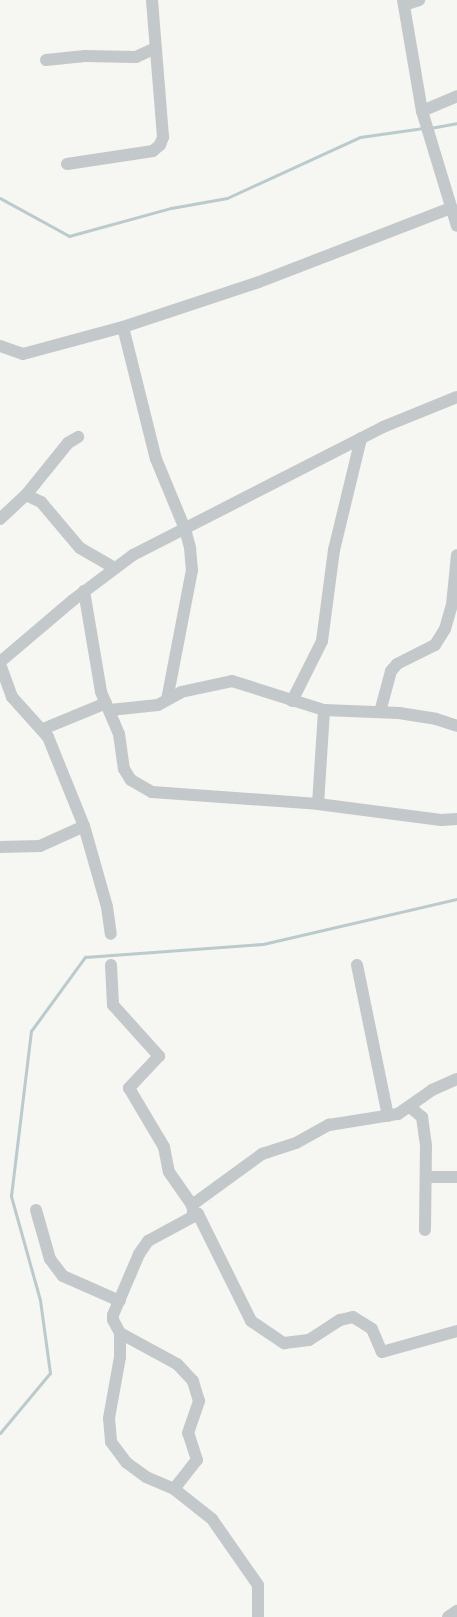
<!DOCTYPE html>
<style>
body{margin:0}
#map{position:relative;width:457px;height:1617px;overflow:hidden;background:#f6f6f2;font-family:Poppins,sans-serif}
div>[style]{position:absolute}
.stream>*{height:3px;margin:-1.5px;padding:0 1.5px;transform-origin:1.5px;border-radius:1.5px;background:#bacacd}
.minor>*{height:12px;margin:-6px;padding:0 6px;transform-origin:6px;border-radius:6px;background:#c3c8cb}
span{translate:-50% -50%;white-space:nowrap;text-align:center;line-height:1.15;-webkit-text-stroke:5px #fff;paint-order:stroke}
</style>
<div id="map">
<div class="stream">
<div style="left:430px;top:128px;width:27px;rotate:-10deg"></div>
<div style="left:0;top:198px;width:79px;rotate:28.8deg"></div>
<div style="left:69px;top:236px;width:106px;rotate:-15.4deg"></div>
<div style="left:171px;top:208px;width:57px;rotate:-10.1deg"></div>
<div style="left:227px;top:198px;width:146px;rotate:-24.6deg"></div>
<div style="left:360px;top:137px;width:64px;rotate:-8.1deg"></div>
<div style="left:0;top:1433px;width:78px;rotate:-50.2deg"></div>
<div style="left:50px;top:1373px;width:74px;rotate:-97.8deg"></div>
<div style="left:40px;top:1300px;width:108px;rotate:-105.6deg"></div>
<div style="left:11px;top:1196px;width:166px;rotate:-83.1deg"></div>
<div style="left:31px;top:1031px;width:92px;rotate:-53.9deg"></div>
<div style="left:85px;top:957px;width:178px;rotate:-4.2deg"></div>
<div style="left:263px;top:944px;width:199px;rotate:-13.1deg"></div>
</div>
<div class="minor">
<div style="left:403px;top:0;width:113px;rotate:80.3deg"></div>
<div style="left:422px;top:111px;width:120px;rotate:73.1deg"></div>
<div style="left:404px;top:5px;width:16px;rotate:-18deg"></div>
<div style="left:46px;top:60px;width:39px;rotate:-6deg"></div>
<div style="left:85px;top:56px;width:51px;rotate:1.1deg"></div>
<div style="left:136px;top:57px;width:21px;rotate:-25deg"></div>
<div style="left:422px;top:111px;width:38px;rotate:-23deg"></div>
<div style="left:67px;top:164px;width:87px;rotate:-8.6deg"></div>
<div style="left:153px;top:151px;width:9px;rotate:-41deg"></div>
<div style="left:160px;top:145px;width:9px;rotate:-69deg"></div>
<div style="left:163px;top:137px;width:137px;rotate:-94.6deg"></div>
<div style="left:123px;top:327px;width:136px;rotate:76deg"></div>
<div style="left:156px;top:459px;width:76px;rotate:67.5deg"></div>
<div style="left:185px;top:529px;width:20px;rotate:75deg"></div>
<div style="left:190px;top:548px;width:22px;rotate:85deg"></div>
<div style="left:192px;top:570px;width:132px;rotate:100.9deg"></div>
<div style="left:0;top:346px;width:24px;rotate:19deg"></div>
<div style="left:23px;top:354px;width:104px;rotate:-15.1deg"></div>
<div style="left:123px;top:327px;width:143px;rotate:-18.3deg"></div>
<div style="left:259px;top:282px;width:206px;rotate:-21.1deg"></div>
<div style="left:26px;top:495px;width:67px;rotate:-51.1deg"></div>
<div style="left:68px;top:443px;width:12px;rotate:-31deg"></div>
<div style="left:0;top:519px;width:35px;rotate:-43deg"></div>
<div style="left:26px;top:495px;width:17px;rotate:25deg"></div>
<div style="left:41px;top:502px;width:60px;rotate:49.7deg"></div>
<div style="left:80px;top:548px;width:39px;rotate:30deg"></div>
<div style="left:84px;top:591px;width:102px;rotate:80.4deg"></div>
<div style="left:101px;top:692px;width:46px;rotate:66.8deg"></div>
<div style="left:119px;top:734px;width:35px;rotate:82deg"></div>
<div style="left:124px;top:769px;width:13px;rotate:58deg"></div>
<div style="left:131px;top:780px;width:24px;rotate:30deg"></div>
<div style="left:152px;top:792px;width:166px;rotate:4.1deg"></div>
<div style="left:318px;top:804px;width:124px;rotate:7.4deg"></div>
<div style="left:441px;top:820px;width:16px;rotate:-4deg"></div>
<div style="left:0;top:662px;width:96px;rotate:-40.3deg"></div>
<div style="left:73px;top:600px;width:75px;rotate:-36.9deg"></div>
<div style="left:133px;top:555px;width:281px;rotate:-27.1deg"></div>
<div style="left:383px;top:427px;width:80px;rotate:-22.1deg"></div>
<div style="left:0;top:664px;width:35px;rotate:70deg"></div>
<div style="left:12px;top:697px;width:54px;rotate:48deg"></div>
<div style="left:48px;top:737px;width:96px;rotate:68deg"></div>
<div style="left:84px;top:826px;width:84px;rotate:74.1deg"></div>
<div style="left:107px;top:907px;width:27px;rotate:82deg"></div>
<div style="left:292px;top:701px;width:67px;rotate:-63.4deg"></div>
<div style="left:322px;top:641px;width:92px;rotate:-82.5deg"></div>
<div style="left:334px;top:550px;width:115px;rotate:-76.4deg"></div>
<div style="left:110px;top:710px;width:48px;rotate:-5.9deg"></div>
<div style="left:158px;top:705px;width:26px;rotate:-29deg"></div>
<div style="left:181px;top:692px;width:52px;rotate:-12.2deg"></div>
<div style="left:232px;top:681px;width:96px;rotate:17.5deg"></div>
<div style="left:324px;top:710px;width:75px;rotate:2.3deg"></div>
<div style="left:399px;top:713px;width:37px;rotate:9deg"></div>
<div style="left:436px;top:719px;width:22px;rotate:18deg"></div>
<div style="left:380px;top:712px;width:42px;rotate:-75deg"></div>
<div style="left:391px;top:671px;width:9px;rotate:-49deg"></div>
<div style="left:397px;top:664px;width:42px;rotate:-26.6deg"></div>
<div style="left:435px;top:645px;width:19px;rotate:-58deg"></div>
<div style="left:445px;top:629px;width:25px;rotate:-74deg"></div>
<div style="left:452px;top:605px;width:50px;rotate:-84.3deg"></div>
<div style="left:43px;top:729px;width:68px;rotate:-22.4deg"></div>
<div style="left:318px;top:804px;width:94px;rotate:-86.3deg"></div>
<div style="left:0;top:847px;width:40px;rotate:-1.4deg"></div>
<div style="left:40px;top:846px;width:48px;rotate:-24.4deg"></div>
<div style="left:111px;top:965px;width:40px;rotate:87.1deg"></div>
<div style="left:113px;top:1005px;width:69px;rotate:48deg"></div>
<div style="left:159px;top:1056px;width:44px;rotate:133.2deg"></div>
<div style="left:129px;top:1088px;width:69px;rotate:59.3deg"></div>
<div style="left:164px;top:1147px;width:25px;rotate:79deg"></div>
<div style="left:169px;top:1172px;width:40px;rotate:55.1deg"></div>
<div style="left:357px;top:965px;width:154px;rotate:78.4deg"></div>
<div style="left:410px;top:1107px;width:16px;rotate:40deg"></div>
<div style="left:422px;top:1117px;width:29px;rotate:82deg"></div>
<div style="left:426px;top:1146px;width:84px;rotate:90.7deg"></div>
<div style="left:427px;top:1177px;width:30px"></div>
<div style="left:36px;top:1210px;width:51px;rotate:74.1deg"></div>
<div style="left:50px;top:1259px;width:21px;rotate:53deg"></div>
<div style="left:63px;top:1276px;width:62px;rotate:23.7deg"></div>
<div style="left:198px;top:1214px;width:119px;rotate:63.6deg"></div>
<div style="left:251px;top:1321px;width:40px;rotate:34deg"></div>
<div style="left:284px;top:1343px;width:25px;rotate:-7deg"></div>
<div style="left:309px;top:1340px;width:37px;rotate:-33deg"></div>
<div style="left:340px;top:1320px;width:13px;rotate:-13deg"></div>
<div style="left:353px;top:1317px;width:22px;rotate:32deg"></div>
<div style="left:372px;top:1329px;width:25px;rotate:67deg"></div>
<div style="left:382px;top:1352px;width:78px;rotate:-15.6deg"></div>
<div style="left:120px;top:1333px;width:24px;rotate:90deg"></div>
<div style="left:120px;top:1357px;width:62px;rotate:100.2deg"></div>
<div style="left:109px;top:1418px;width:24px;rotate:85deg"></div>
<div style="left:111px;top:1442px;width:26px;rotate:53deg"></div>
<div style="left:127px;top:1463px;width:24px;rotate:36deg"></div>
<div style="left:146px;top:1477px;width:30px;rotate:23deg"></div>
<div style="left:258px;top:1617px;width:32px;rotate:-90deg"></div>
<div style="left:258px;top:1585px;width:80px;rotate:-124.9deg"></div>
<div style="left:212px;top:1519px;width:48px;rotate:-141.7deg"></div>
<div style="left:174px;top:1489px;width:37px;rotate:-52deg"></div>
<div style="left:197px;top:1460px;width:28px;rotate:-108deg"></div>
<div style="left:188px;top:1433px;width:34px;rotate:-71deg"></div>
<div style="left:199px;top:1401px;width:21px;rotate:-107deg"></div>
<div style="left:193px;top:1381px;width:23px;rotate:-133deg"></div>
<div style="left:177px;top:1364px;width:65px;rotate:-151.5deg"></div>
<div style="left:120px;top:1333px;width:15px;rotate:-118deg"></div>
<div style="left:113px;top:1320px;width:5px;rotate:-90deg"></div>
<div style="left:113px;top:1315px;width:66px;rotate:-66.9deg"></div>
<div style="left:139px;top:1254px;width:16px;rotate:-55deg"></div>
<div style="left:148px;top:1241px;width:57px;rotate:-28.4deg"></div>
<div style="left:198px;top:1214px;width:6px;rotate:-149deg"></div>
<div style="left:193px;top:1211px;width:6px;rotate:-99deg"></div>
<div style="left:192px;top:1205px;width:87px;rotate:-36.1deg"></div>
<div style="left:262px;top:1154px;width:36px;rotate:-18deg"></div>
<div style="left:296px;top:1143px;width:38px;rotate:-29deg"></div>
<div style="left:329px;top:1125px;width:70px;rotate:-9.1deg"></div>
<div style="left:398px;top:1114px;width:42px;rotate:-35.2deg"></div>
<div style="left:432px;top:1090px;width:27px;rotate:-24deg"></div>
<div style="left:448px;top:1617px;width:11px;rotate:-34deg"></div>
</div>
</div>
